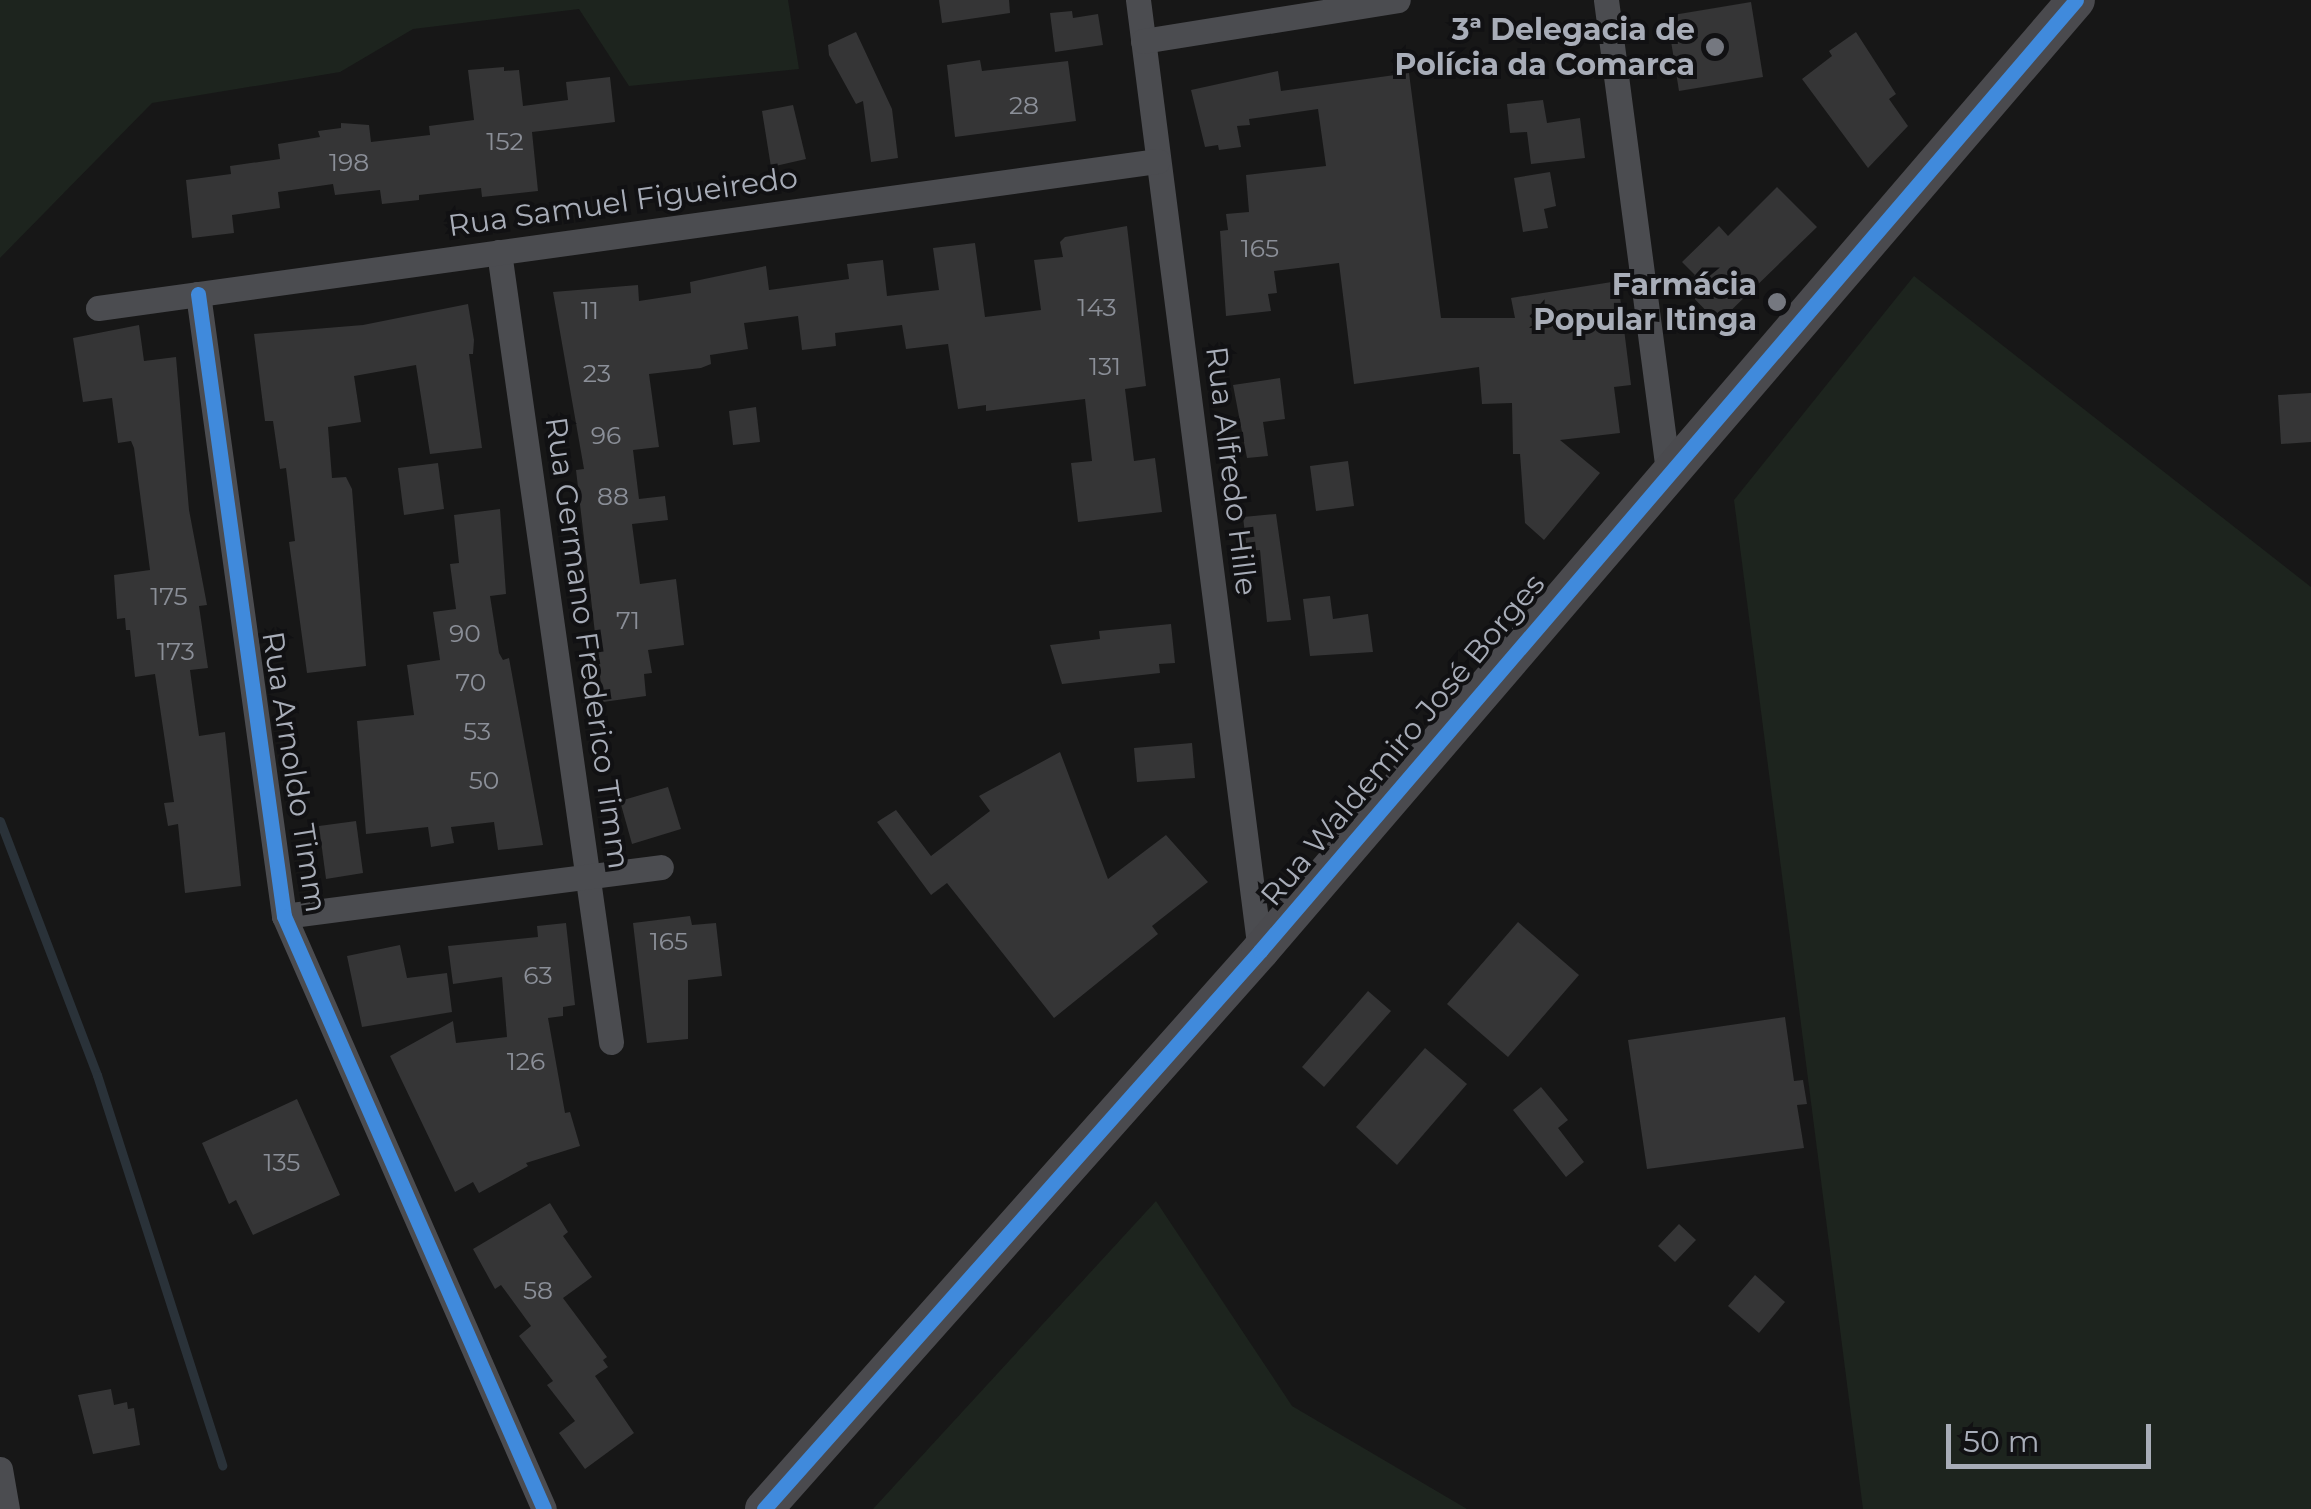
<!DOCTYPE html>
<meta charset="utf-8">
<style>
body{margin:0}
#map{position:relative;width:2311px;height:1509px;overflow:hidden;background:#171717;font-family:Montserrat,sans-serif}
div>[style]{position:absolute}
.green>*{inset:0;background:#1d241e}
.stream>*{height:9px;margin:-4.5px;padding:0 4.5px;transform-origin:4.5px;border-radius:4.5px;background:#2a3239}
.building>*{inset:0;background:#353536}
.street>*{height:25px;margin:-12.5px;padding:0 12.5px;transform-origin:12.5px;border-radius:12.5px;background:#4b4c50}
.secondary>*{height:38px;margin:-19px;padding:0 19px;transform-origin:19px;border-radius:19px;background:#4a4a4e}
.cycleway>*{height:15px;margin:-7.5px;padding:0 7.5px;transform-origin:7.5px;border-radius:7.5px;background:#408adc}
.dots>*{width:28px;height:28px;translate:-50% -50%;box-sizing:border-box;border:5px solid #111113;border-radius:50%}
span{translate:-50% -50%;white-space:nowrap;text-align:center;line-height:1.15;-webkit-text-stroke:8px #111113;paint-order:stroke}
.number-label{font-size:25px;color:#8b8f98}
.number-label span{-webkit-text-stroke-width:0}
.poi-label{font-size:30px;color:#a8adb8;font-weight:700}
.right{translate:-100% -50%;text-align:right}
.street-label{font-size:30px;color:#a8adb8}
.scale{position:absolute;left:1946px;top:1424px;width:205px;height:45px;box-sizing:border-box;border:5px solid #a8adb8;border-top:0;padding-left:12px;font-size:30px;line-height:35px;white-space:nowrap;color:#a8adb8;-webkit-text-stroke:8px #111113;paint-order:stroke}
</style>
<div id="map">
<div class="green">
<div style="clip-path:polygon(0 0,788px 0,799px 69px,629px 86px,579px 9px,413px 29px,340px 72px,152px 103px,0 258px)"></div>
<div style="clip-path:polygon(1914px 276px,2311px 587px,2311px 1509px,1863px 1509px,1734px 500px)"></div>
<div style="clip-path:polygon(1156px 1201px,1292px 1406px,1467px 1509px,873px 1509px)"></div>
</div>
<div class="stream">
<div style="left:0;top:821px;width:272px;rotate:69.1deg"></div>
<div style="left:97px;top:1075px;width:410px;rotate:72.2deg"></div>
</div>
<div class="building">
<div style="clip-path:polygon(939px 0,1009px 0,1010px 13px,942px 23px)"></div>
<div style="clip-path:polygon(1751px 2px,1763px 77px,1679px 91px,1667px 16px)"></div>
<div style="clip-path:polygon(1072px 11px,1073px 18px,1098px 14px,1103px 45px,1055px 52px,1050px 13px)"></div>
<div style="clip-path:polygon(856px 32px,892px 109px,898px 158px,871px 162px,863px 101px,856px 104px,829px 55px,828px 45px)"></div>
<div style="clip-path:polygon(1856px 32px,1896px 94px,1889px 99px,1908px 126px,1868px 168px,1802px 79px,1832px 56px,1829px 51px)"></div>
<div style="clip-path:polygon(980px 60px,982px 71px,1068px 61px,1076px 121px,955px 137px,947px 65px)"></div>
<div style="clip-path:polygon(504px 67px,504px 71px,519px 70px,523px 106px,568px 100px,566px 82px,610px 77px,615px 122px,532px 132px,538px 191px,482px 197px,481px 188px,419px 195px,419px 200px,382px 204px,380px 190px,335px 195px,333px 184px,278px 192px,280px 208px,232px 215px,234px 233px,192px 238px,186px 180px,231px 174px,230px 166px,280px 159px,278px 144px,320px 137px,318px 131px,341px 128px,341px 123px,369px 125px,371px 142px,430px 135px,429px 126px,474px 120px,468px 70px)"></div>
<div style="clip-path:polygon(1278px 71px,1281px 91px,1409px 73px,1441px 318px,1515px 318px,1511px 298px,1618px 281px,1631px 385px,1614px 387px,1620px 433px,1560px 440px,1600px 473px,1544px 540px,1525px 523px,1520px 454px,1513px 454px,1512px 403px,1482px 404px,1479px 367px,1354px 384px,1339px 263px,1274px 271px,1277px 293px,1268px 294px,1271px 311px,1226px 316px,1220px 231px,1228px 230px,1226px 214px,1249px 212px,1246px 175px,1326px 166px,1318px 109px,1249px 119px,1250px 125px,1237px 126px,1241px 147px,1219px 150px,1218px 145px,1205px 147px,1191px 90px)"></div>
<div style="clip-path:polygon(1543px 100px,1547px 123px,1580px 118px,1585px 158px,1531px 164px,1527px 132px,1510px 133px,1507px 104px)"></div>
<div style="clip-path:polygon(793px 105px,806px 159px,771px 167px,762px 111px)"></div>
<div style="clip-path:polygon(1550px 172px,1556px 206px,1544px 209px,1548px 228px,1523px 232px,1514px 178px)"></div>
<div style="clip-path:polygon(1777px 187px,1817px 227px,1718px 323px,1683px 287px,1695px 275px,1682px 262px,1719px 226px,1728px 236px)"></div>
<div style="clip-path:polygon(1127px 226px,1146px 386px,1125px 389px,1134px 461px,1155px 458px,1162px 512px,1078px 522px,1071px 463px,1092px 461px,1085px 399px,986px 411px,986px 405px,958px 409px,948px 344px,906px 349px,902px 325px,835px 333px,836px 346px,802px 350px,798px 316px,744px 323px,748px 349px,710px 355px,711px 364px,701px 368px,649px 374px,659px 447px,633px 450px,639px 499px,665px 496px,668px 520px,632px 524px,640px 584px,676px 579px,684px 645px,648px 650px,652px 673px,644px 674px,646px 696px,603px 702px,576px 470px,584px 469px,553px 292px,638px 285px,639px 301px,691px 293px,690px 282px,766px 266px,769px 290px,849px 279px,847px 264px,883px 260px,887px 296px,939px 290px,933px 248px,975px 243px,985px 317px,1041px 310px,1034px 260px,1063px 257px,1060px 242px,1065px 237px)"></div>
<div style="clip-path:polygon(468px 304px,474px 340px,473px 354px,469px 354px,482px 448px,430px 454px,416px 365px,354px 376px,361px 422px,328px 427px,332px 478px,346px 477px,352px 489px,366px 666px,307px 673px,289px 542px,295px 541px,286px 468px,280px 469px,273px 421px,265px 421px,254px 334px,363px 325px)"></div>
<div style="clip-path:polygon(139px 325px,144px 361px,176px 357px,189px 510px,207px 605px,199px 606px,208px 668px,190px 670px,199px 736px,225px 732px,241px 886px,185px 893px,178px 824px,168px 826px,164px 803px,174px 802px,155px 674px,135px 677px,130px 630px,126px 630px,125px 618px,117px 619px,114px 575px,150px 570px,134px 448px,131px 441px,118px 443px,112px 398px,83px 402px,73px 338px)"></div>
<div style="clip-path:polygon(1280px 378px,1285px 419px,1263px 422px,1268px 456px,1247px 458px,1233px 385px)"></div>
<div style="clip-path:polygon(2311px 393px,2311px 442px,2281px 444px,2278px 395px)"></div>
<div style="clip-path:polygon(756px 407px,760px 442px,733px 445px,729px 411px)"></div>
<div style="clip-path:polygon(1348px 461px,1354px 506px,1316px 511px,1310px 466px)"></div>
<div style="clip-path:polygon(438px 463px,444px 509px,404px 515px,398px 468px)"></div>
<div style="clip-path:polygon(500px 509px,506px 594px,490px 596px,499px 653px,503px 660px,509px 658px,543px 845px,498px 850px,494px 822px,451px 827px,454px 843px,431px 847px,428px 827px,366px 834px,357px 721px,414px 715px,407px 665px,440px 660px,433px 612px,456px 609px,450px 564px,459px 563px,454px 515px)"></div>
<div style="clip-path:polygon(1276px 514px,1291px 620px,1267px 622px,1260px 550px,1247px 551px,1243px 517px)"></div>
<div style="clip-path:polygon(1330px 596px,1333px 619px,1368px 614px,1373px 652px,1310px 656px,1303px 599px)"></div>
<div style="clip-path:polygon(1171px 624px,1175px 663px,1159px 664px,1160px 673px,1062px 684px,1050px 645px,1100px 639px,1099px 631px)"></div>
<div style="clip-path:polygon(1192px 743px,1195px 778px,1137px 782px,1134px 748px)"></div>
<div style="clip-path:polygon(1060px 752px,1108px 879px,1166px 835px,1208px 882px,1152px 926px,1158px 934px,1054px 1018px,947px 883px,931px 895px,877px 822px,896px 810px,931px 856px,990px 811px,979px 796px)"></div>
<div style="clip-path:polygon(668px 787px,681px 829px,632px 844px,620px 801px)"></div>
<div style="clip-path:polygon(356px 821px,363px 873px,326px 879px,319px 826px)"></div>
<div style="clip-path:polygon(690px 916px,692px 925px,716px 923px,722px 976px,688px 980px,688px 1039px,647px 1043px,633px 923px)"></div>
<div style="clip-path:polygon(1518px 922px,1579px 975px,1508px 1057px,1447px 1004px)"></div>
<div style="clip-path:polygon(566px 923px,575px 1005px,563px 1007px,563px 1016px,548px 1018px,565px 1113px,570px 1112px,580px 1146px,526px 1163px,528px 1166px,479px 1193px,473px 1182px,455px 1192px,390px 1056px,453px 1021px,456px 1043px,507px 1037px,502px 977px,453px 984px,448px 946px,538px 937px,537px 926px)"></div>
<div style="clip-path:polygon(400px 945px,407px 978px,447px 973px,452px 1012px,362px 1027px,347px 956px)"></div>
<div style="clip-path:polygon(1368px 991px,1391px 1011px,1324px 1087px,1302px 1067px)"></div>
<div style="clip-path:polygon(1785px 1017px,1794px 1081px,1803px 1080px,1807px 1104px,1797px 1105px,1804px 1148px,1647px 1169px,1628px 1040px)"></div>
<div style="clip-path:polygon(1425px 1048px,1467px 1084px,1397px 1165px,1356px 1127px)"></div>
<div style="clip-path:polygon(1541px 1087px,1568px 1120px,1558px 1128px,1584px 1162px,1566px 1177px,1513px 1110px)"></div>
<div style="clip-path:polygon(297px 1099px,340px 1195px,253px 1235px,236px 1200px,229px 1204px,202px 1143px)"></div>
<div style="clip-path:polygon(550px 1203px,568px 1232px,563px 1236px,592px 1277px,563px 1298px,607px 1357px,603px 1360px,608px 1367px,595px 1376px,634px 1433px,585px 1469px,559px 1433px,575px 1421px,547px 1385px,553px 1381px,519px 1336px,531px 1326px,501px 1285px,495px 1289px,473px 1249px)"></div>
<div style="clip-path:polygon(1679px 1224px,1696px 1240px,1675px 1262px,1658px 1246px)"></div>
<div style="clip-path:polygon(1755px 1275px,1785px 1302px,1759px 1333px,1728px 1306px)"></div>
<div style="clip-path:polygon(111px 1389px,114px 1405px,127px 1402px,128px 1409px,134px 1408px,140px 1445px,93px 1454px,78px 1395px)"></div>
</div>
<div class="street">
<div style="left:1138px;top:0;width:959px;rotate:82.69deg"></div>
<div style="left:1606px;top:0;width:475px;rotate:82.5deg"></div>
<div style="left:1143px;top:41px;width:258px;rotate:-9.1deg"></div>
<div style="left:499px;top:252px;width:798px;rotate:81.93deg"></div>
<div style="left:198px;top:294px;width:628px;rotate:82.13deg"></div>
<div style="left:284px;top:916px;width:647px;rotate:66.33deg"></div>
<div style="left:98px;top:308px;width:1070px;rotate:-7.9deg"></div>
<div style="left:284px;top:916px;width:380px;rotate:-7.4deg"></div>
<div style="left:0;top:1469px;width:41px;rotate:80.1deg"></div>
</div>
<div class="secondary">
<div style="left:764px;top:1509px;width:747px;rotate:-48.37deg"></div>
<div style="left:1260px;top:951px;width:1253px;rotate:-49.37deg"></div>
</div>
<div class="cycleway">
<div style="left:198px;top:294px;width:628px;rotate:82.13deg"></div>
<div style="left:284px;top:916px;width:647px;rotate:66.33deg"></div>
<div style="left:764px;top:1509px;width:747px;rotate:-48.37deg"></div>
<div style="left:1260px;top:951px;width:1253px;rotate:-49.37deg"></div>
</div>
<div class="dots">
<div style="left:1715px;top:47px;background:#757880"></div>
<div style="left:1777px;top:302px;background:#757880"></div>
</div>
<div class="number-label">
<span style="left:1024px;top:105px">28</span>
<span style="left:505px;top:141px">152</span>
<span style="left:349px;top:162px">198</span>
<span style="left:1260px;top:248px">165</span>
<span style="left:1097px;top:307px">143</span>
<span style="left:590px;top:310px">11</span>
<span style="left:1105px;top:366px">131</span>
<span style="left:597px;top:373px">23</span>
<span style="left:606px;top:435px">96</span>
<span style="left:613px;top:496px">88</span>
<span style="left:169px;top:596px">175</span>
<span style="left:628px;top:620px">71</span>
<span style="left:465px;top:633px">90</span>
<span style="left:176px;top:651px">173</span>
<span style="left:471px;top:682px">70</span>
<span style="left:477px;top:731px">53</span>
<span style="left:484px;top:780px">50</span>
<span style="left:669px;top:941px">165</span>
<span style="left:538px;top:975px">63</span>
<span style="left:526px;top:1061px">126</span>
<span style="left:282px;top:1162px">135</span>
<span style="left:538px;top:1290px">58</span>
</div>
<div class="poi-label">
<span class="right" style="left:1695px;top:47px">3ª Delegacia de<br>Polícia da Comarca</span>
<span class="right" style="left:1757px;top:302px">Farmácia<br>Popular Itinga</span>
</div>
<div class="street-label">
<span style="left:623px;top:202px;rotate:-8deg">Rua Samuel Figueiredo</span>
<span style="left:1231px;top:471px;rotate:83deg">Rua Alfredo Hille</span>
<span style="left:587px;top:643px;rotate:82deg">Rua Germano Frederico Timm</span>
<span style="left:1403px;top:740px;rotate:-50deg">Rua Waldemiro José Borges</span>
<span style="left:294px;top:772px;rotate:81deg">Rua Arnoldo Timm</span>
</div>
<div class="scale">50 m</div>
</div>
